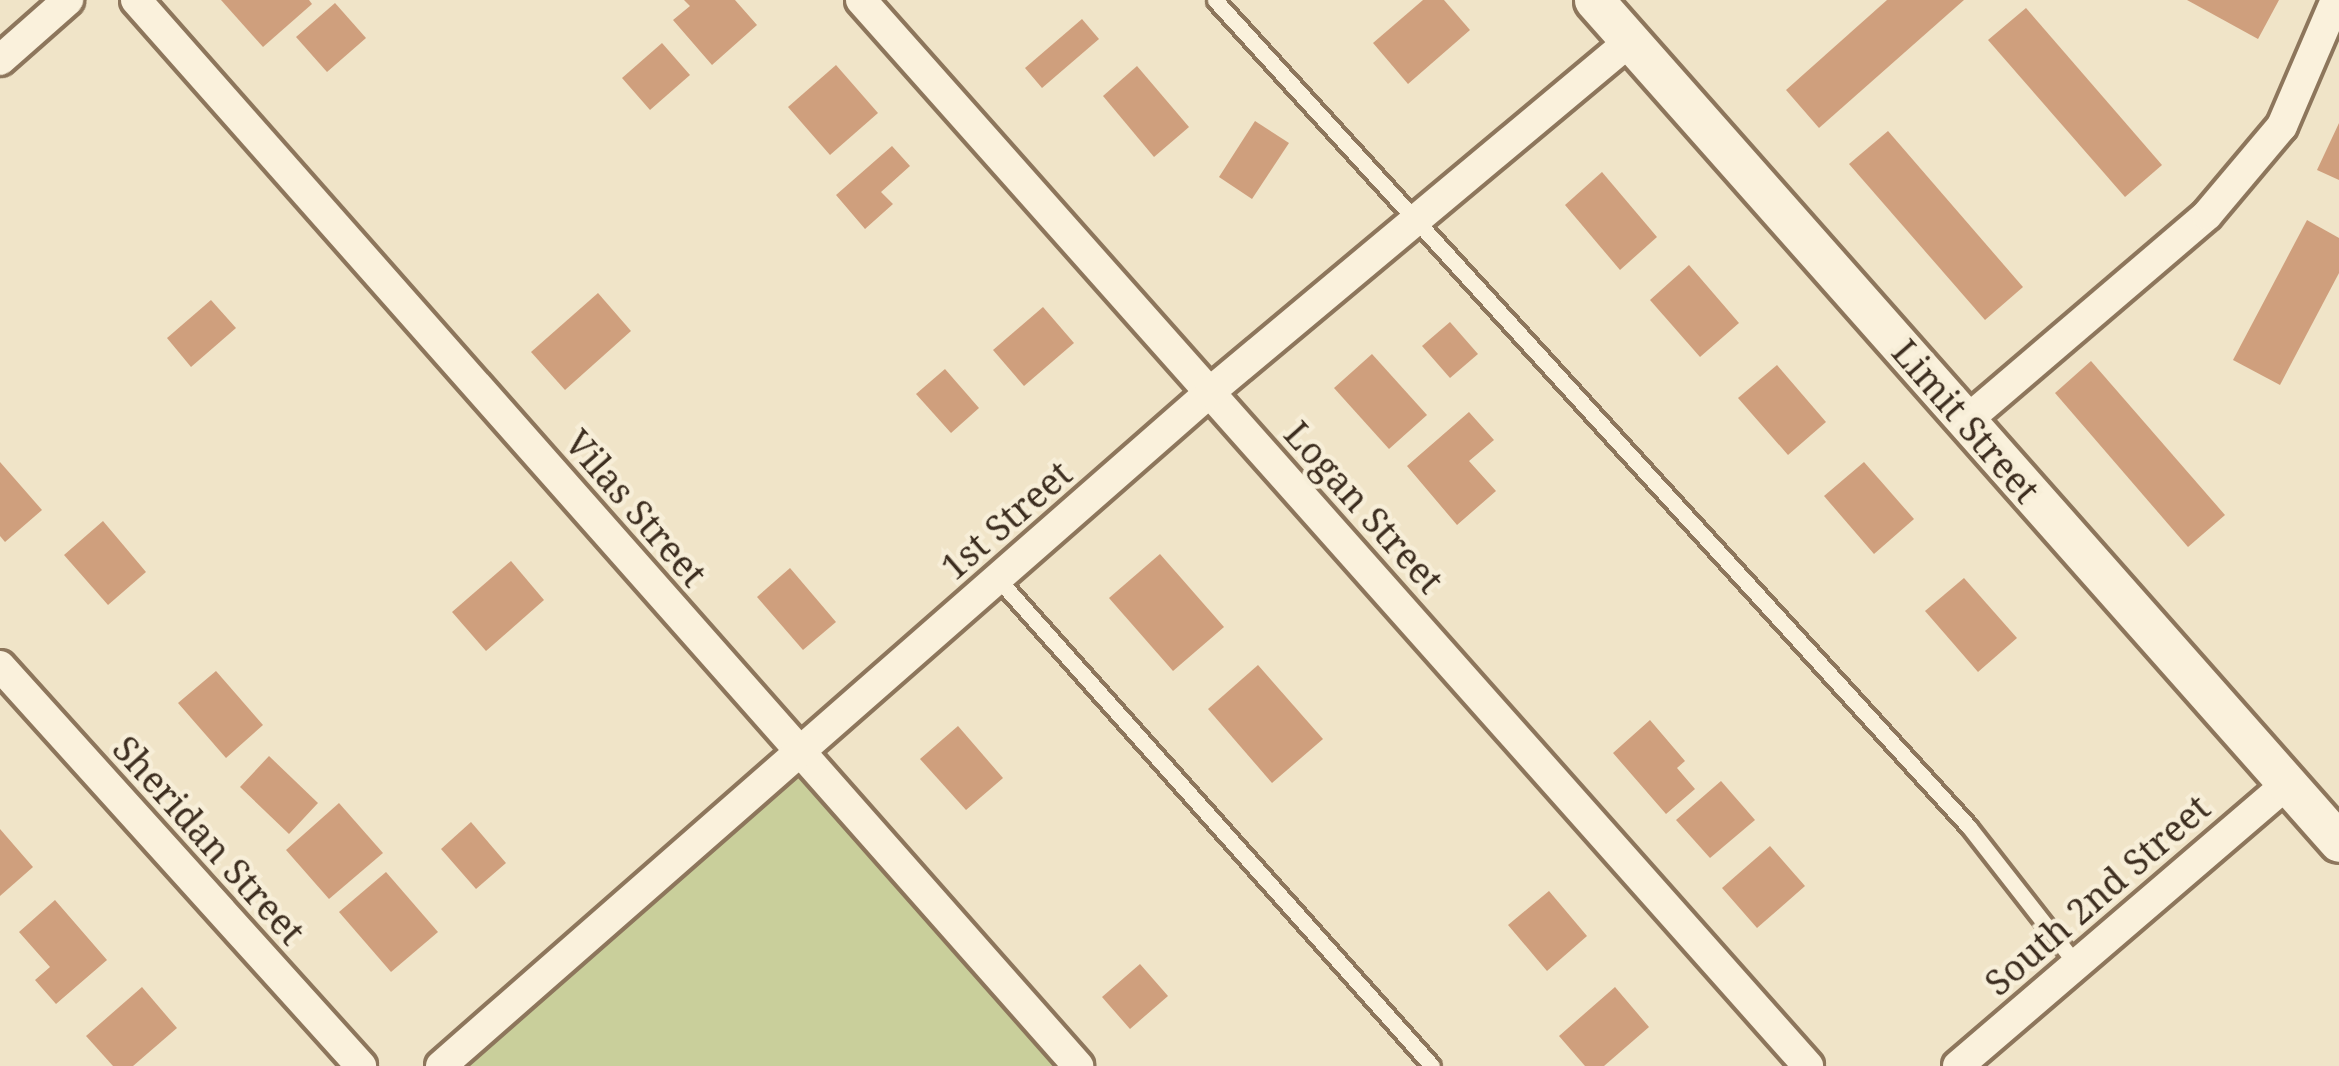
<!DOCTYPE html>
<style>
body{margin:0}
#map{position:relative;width:2339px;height:1066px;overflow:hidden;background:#f0e4c8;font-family:"Noto Serif",serif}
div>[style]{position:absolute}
.green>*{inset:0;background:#c9cf9b}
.building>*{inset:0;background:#cf9f7d}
.roads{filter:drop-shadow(3px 0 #8d765c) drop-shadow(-3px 0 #8d765c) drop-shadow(0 3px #8d765c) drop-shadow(0 -3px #8d765c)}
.service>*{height:15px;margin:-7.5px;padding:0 7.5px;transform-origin:7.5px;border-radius:7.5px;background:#faf1dc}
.minor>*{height:30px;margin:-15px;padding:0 15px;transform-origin:15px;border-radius:15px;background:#faf1dc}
.tertiary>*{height:39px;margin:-19.5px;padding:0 19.5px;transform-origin:19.5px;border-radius:19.5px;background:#faf1dc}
span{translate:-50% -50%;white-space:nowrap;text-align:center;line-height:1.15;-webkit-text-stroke:9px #f7eed8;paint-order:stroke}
.street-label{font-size:36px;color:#3d2e20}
</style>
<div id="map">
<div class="green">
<div style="clip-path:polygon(800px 753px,1078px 1066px,441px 1066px)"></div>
</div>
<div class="building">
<div style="clip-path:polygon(221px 0,309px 0,312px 4px,263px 47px)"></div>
<div style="clip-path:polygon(684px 0,735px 0,757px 25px,712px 65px,673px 20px,690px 6px)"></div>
<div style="clip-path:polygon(1423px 0,1444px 0,1470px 30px,1408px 84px,1373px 43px)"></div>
<div style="clip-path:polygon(1887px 0,1964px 0,1819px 128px,1786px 90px)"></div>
<div style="clip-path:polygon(2187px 0,2279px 0,2258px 39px)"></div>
<div style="clip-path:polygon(335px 3px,366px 38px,327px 72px,296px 37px)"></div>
<div style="clip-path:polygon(2026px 8px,2162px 165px,2125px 197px,1988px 40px)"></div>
<div style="clip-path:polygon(1082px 19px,1099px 39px,1042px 88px,1025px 68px)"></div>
<div style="clip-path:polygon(662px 43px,690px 75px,650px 110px,622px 78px)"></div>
<div style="clip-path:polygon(836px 65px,878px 113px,830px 155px,788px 107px)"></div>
<div style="clip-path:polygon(1137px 66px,1189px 127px,1154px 157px,1103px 96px)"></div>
<div style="clip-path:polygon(1255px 121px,1289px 143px,1252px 199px,1219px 177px)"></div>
<div style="clip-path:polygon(2339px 123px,2339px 180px,2317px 170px)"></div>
<div style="clip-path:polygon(1888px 131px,2023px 287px,1985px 320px,1849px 164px)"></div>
<div style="clip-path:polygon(892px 146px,910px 166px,881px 192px,893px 204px,865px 229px,836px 195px)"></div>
<div style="clip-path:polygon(1602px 172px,1657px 237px,1620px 270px,1565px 205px)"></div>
<div style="clip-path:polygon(2307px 220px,2339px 238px,2339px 273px,2280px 385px,2233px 360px)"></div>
<div style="clip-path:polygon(1689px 265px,1739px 323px,1700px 357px,1650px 300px)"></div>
<div style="clip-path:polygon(598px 293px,631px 331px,565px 390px,531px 352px)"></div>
<div style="clip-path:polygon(211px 300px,236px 328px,191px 367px,167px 338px)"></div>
<div style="clip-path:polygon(1043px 307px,1074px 343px,1024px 386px,993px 350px)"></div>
<div style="clip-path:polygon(1450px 322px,1478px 354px,1450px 378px,1422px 346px)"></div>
<div style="clip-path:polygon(1372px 354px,1427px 415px,1389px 449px,1334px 388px)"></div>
<div style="clip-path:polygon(2091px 361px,2225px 515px,2188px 547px,2055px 393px)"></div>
<div style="clip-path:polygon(1777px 365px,1826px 422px,1788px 455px,1738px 398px)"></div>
<div style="clip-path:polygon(945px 369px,979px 408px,951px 433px,916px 394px)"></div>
<div style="clip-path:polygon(1469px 412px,1494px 440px,1469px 461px,1496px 491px,1457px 525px,1407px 466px)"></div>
<div style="clip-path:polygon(0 462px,42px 510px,5px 542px,0 536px)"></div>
<div style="clip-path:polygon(1864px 462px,1914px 519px,1874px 554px,1824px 496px)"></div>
<div style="clip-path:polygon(103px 521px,146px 572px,108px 605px,64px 555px)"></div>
<div style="clip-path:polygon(1160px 554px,1224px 627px,1173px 671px,1109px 598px)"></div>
<div style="clip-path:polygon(511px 561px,544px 600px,486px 651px,452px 612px)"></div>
<div style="clip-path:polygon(790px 568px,836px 622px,803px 650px,757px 597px)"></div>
<div style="clip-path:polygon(1964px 578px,2017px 638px,1978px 672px,1925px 611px)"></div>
<div style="clip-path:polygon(1258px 665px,1323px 739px,1272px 783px,1208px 709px)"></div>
<div style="clip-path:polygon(216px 671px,263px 725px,226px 758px,178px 703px)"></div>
<div style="clip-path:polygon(1650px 720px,1685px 761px,1677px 768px,1695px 789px,1666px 814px,1613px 753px)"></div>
<div style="clip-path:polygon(958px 726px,1003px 778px,966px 810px,920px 759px)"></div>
<div style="clip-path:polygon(269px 756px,318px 803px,289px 834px,240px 787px)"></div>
<div style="clip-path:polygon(1721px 781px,1755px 820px,1710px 858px,1676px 820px)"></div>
<div style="clip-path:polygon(339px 803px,383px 853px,329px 899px,286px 850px)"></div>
<div style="clip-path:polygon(471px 822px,506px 863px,476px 889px,441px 849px)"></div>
<div style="clip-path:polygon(0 829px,33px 867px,0 896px)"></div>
<div style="clip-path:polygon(1770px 846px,1805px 886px,1757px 928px,1722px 888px)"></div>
<div style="clip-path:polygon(386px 872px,438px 932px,391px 972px,339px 912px)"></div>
<div style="clip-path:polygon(1549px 891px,1587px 936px,1547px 971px,1508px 925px)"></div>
<div style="clip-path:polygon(55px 900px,107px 960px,56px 1004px,35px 980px,50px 967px,19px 932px)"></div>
<div style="clip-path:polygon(1140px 964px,1168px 996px,1130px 1029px,1102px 997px)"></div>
<div style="clip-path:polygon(142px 987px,177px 1028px,133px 1066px,113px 1066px,86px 1036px)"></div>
<div style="clip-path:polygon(1615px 987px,1649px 1027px,1604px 1066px,1585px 1066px,1559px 1036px)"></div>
</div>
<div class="roads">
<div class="service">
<div style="left:1215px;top:0;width:1119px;rotate:47.64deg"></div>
<div style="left:1969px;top:827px;width:174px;rotate:52deg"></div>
<div style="left:998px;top:579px;width:652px;rotate:48.29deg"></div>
</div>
<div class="minor">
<div style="left:136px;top:0;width:1423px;rotate:48.53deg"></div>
<div style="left:861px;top:0;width:1426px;rotate:48.38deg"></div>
<div style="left:0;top:60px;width:91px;rotate:-41.4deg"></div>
<div style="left:1966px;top:421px;width:317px;rotate:-40.5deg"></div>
<div style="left:2207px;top:215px;width:116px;rotate:-49.9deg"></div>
<div style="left:2282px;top:126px;width:137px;rotate:-66.8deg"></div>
<div style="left:0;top:666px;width:539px;rotate:47.93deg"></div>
<div style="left:441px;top:1066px;width:1023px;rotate:-41.23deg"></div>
<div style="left:1210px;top:392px;width:547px;rotate:-39.89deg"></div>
<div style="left:1958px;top:1066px;width:433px;rotate:-40.6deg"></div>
</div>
<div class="tertiary">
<div style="left:1594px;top:0;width:1124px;rotate:48.5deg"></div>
</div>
</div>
<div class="street-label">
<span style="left:1966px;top:421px;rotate:49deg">Limit Street</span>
<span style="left:1364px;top:507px;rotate:48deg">Logan Street</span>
<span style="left:636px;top:508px;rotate:49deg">Vilas Street</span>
<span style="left:1006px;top:520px;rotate:-41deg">1st Street</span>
<span style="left:209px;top:840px;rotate:48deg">Sheridan Street</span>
<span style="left:2097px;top:895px;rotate:-41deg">South 2nd Street</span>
</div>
</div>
